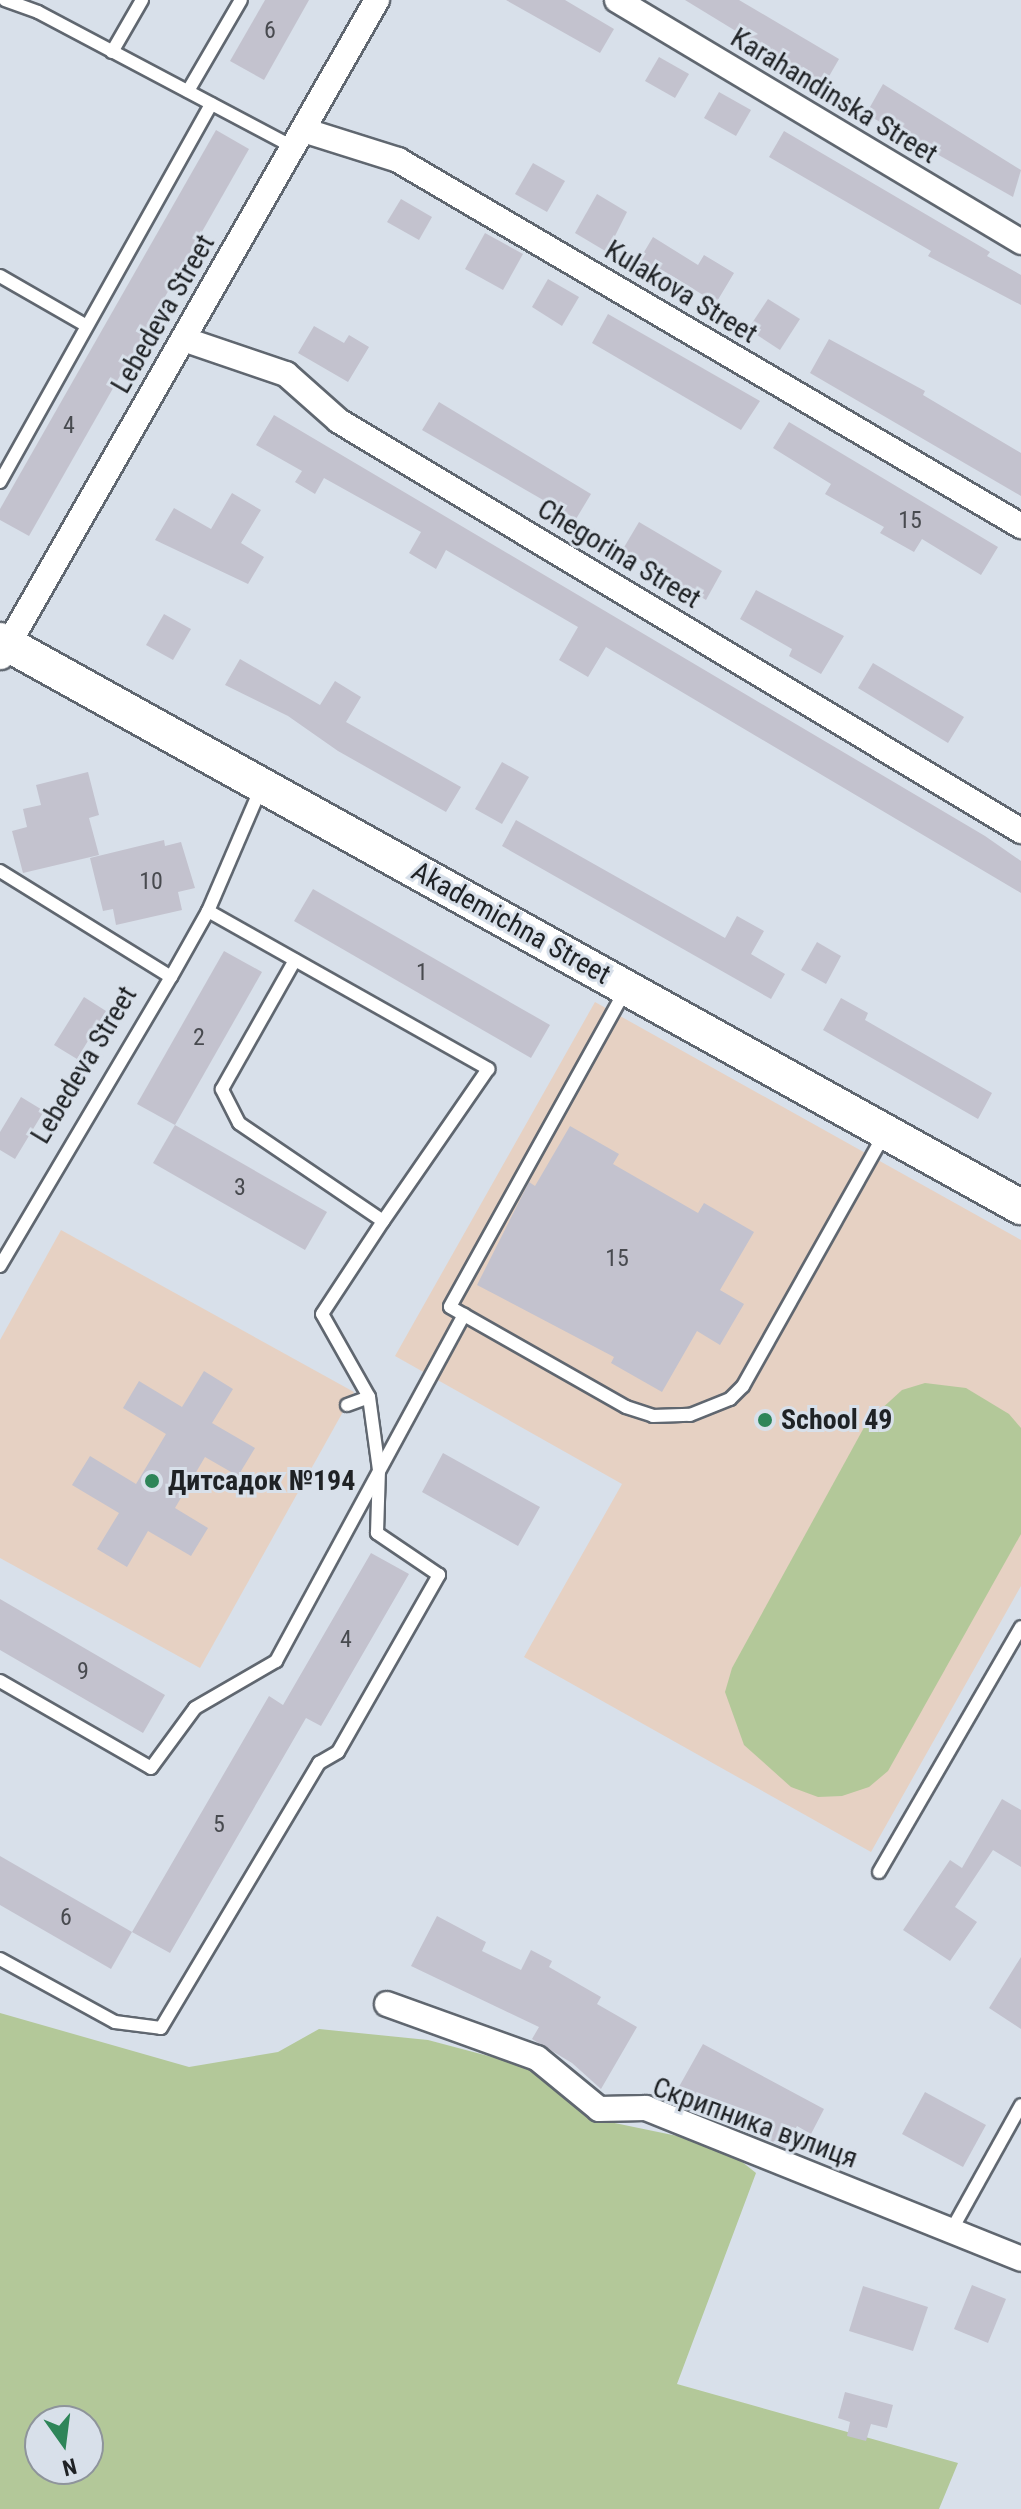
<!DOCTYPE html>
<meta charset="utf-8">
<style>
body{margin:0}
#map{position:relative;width:1021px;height:2509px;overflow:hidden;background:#d8e0ea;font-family:"Roboto Condensed",sans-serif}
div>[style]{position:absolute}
.education>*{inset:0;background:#e6d1c3}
.green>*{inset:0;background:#b3c899}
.building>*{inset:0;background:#c3c2ce}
.roads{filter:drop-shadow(2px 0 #606770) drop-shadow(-2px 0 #606770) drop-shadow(0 2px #606770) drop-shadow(0 -2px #606770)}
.lane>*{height:12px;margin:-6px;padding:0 6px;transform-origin:6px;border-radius:6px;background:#fff}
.street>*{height:24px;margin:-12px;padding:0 12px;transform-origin:12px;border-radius:12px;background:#fff}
.secondary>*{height:34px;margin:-17px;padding:0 17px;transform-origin:17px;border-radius:17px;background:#fff}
.dots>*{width:22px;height:22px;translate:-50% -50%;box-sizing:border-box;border:4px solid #d8e0ea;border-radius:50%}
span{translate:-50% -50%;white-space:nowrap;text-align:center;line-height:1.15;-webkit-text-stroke:6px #d8e0ea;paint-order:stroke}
.number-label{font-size:24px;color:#484a4f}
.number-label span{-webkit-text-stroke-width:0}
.street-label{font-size:28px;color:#1f2225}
.poi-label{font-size:28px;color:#1f2225;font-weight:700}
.left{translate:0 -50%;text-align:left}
.north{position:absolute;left:24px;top:2405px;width:80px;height:80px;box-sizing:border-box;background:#d8e0ea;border:2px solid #8e949b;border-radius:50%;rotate:166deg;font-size:22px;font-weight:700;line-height:32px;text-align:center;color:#1f2225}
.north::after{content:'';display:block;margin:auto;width:28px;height:36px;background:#2e8559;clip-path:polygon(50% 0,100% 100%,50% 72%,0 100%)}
</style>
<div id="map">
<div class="education">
<div style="clip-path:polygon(595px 1002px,1021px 1240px,1021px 1586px,871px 1852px,524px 1657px,622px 1484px,395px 1356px)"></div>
<div style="clip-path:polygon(61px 1230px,354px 1392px,200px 1668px,0 1558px,0 1340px)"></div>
</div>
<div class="green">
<div style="clip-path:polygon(925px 1383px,966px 1388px,1009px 1414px,1021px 1428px,1021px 1534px,888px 1771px,869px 1787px,842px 1796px,818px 1797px,791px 1787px,744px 1745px,725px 1692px,732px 1668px,867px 1422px,902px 1390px)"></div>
<div style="clip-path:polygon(evenodd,0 2013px,189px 2067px,278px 2052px,319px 2029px,428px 2040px,533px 2068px,600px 2120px,721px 2145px,756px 2173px,677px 2384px,958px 2463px,939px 2509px,0 2509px,0 2013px,40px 2421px,88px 2421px,88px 2469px,40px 2469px,40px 2421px)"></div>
</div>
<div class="building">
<div style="clip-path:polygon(265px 0,309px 0,264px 80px,230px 61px)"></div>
<div style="clip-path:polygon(506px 0,565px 0,614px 29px,600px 53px)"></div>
<div style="clip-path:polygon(685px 0,739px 0,839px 59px,824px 85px)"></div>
<div style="clip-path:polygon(659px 57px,689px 74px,675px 98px,645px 81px)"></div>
<div style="clip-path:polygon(883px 84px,1021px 170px,1013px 197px,866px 114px)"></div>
<div style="clip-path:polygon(719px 92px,751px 110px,736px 136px,704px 118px)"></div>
<div style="clip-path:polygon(216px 130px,249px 149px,29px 536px,0 520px,0 509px)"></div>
<div style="clip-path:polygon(784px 131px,990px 252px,987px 256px,1021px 275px,1021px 305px,928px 256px,931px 251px,769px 157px)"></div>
<div style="clip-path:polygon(533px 163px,565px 181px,547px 212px,515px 194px)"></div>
<div style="clip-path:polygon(597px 194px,627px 212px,607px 252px,575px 233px)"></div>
<div style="clip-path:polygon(401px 199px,432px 217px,419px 240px,387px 222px)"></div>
<div style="clip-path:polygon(485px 233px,523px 254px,503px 290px,465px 269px)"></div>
<div style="clip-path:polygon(653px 237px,698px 265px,704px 255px,734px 273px,716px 303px,669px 274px,661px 286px,634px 269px)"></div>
<div style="clip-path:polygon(548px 279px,579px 297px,562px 326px,532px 307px)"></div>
<div style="clip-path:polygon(768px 299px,800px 319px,780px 350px,748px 329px)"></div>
<div style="clip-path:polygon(608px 314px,760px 401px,741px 430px,592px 343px)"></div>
<div style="clip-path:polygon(314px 326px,344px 343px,349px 335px,369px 347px,348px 382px,298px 353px)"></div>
<div style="clip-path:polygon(829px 339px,925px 391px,923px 395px,1021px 453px,1021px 496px,810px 373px)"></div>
<div style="clip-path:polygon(439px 402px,591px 494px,576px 519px,422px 430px)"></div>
<div style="clip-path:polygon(274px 415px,985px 836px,1021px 861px,1021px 893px,606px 647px,588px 677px,559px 660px,578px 627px,446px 550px,436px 569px,409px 553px,421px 532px,324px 478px,315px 494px,295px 482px,302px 471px,256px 445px)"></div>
<div style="clip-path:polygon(789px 422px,998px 547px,981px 575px,922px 539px,914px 552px,880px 533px,884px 527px,825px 494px,831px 484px,773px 448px)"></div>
<div style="clip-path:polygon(232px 493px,261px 510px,241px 543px,264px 557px,248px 584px,155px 540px,174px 508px,211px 529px)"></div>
<div style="clip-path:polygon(639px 522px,722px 571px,706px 600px,623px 549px)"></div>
<div style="clip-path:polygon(756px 590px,844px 636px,821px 674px,789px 656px,792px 649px,740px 619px)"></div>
<div style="clip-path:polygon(164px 614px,191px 629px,173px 660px,146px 645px)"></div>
<div style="clip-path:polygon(240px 659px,320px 705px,335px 681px,361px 697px,346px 722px,461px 787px,446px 812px,338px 751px,288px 716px,225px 685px)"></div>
<div style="clip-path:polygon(873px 663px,964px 717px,948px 743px,858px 688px)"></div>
<div style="clip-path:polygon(502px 762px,529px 777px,502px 824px,475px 809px)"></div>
<div style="clip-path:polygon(88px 772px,99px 815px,89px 818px,99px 855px,23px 873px,12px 831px,27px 827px,23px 809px,41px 805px,36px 785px)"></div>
<div style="clip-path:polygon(516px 820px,725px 938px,737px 916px,764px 931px,751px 954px,785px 974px,771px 999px,502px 846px)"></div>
<div style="clip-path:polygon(164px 840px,165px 846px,181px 842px,195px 888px,178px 892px,182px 910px,116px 925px,113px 909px,103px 911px,90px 858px)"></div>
<div style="clip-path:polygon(313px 889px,550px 1025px,531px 1058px,294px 921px)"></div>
<div style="clip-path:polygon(817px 942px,841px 956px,826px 984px,801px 970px)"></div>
<div style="clip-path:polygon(224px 951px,262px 972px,175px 1125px,137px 1104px)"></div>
<div style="clip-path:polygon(84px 997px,106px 1011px,77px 1059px,54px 1045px)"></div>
<div style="clip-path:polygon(841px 998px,868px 1013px,865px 1020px,992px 1093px,978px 1119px,823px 1030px)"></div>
<div style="clip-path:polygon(21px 1097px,44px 1111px,15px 1159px,0 1150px,0 1132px)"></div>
<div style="clip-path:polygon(175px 1125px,327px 1212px,305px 1250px,153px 1163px)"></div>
<div style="clip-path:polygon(570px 1126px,619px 1154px,613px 1164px,698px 1213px,704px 1203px,754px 1232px,720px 1290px,744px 1304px,720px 1345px,697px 1331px,662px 1392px,611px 1363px,614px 1357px,477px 1285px,529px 1182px,535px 1186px)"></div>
<div style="clip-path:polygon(204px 1371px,233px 1389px,212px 1423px,255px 1448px,238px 1476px,205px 1457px,175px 1508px,208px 1528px,191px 1556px,148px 1531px,127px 1567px,97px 1549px,119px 1513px,72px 1485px,90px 1456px,136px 1484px,166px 1434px,123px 1408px,139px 1381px,182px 1407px)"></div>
<div style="clip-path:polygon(443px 1453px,540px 1507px,518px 1546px,422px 1492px)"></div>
<div style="clip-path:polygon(371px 1553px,409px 1574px,321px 1726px,306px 1718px,170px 1953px,132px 1932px,269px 1696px,283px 1705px)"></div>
<div style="clip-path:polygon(0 1599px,165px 1695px,143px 1733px,0 1650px)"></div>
<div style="clip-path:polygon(1002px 1799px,1021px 1810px,1021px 1867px,993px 1850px,955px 1907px,977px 1922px,950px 1961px,903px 1930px,950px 1860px,962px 1868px)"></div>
<div style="clip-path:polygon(0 1856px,132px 1932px,111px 1969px,0 1905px)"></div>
<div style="clip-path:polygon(437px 1916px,486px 1942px,482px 1951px,521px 1970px,531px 1950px,552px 1961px,549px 1967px,601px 1997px,597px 2004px,637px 2027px,601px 2089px,572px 2063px,532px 2039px,539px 2027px,411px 1966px)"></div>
<div style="clip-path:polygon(1021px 1957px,1021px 2029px,989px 2008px)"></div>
<div style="clip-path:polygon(703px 2044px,824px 2109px,811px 2134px,797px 2126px,785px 2148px,676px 2092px)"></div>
<div style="clip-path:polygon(925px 2092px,986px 2125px,963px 2167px,902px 2134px)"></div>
<div style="clip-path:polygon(972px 2285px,1006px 2299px,988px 2343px,954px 2329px)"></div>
<div style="clip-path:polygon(863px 2286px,928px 2307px,913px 2351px,849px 2331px)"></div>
<div style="clip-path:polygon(845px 2392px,893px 2405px,887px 2428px,871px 2424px,866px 2441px,847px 2436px,850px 2422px,838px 2418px)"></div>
</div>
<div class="roads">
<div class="lane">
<div style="left:5px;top:0;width:35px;rotate:20deg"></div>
<div style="left:38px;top:12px;width:289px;rotate:27.9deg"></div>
<div style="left:112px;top:52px;width:60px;rotate:-60deg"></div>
<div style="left:188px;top:91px;width:105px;rotate:-59.8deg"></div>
<div style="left:0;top:276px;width:100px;rotate:29.9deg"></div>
<div style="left:0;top:482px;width:433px;rotate:-60.8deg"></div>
<div style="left:261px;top:788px;width:134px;rotate:113.3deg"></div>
<div style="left:208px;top:911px;width:322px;rotate:29.4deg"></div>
<div style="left:488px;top:1069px;width:185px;rotate:124.6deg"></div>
<div style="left:383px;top:1221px;width:174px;rotate:-145.8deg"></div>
<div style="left:239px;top:1123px;width:38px;rotate:-117deg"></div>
<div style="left:222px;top:1089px;width:148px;rotate:-60.5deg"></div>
<div style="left:0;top:871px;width:201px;rotate:31.8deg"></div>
<div style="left:171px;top:977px;width:76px;rotate:-60.7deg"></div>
<div style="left:626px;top:989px;width:363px;rotate:119deg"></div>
<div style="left:450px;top:1307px;width:202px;rotate:29.6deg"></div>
<div style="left:626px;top:1407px;width:28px;rotate:18deg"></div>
<div style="left:653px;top:1416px;width:37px;rotate:-2deg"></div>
<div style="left:690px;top:1415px;width:43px;rotate:-21.8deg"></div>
<div style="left:730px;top:1399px;width:18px;rotate:-45deg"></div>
<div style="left:743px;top:1386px;width:288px;rotate:-60.7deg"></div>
<div style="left:0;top:1266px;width:336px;rotate:-59.4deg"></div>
<div style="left:347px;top:1405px;width:23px;rotate:-20deg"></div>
<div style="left:0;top:1681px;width:174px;rotate:29.9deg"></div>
<div style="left:151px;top:1768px;width:74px;rotate:-53.7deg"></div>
<div style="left:195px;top:1708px;width:94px;rotate:-30.1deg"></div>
<div style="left:276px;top:1661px;width:394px;rotate:-61.5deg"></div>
<div style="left:879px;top:1872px;width:283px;rotate:-59.9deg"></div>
<div style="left:0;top:1959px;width:131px;rotate:28.7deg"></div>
<div style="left:115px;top:2022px;width:46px;rotate:7.4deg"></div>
<div style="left:161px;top:2028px;width:309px;rotate:-59.2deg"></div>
<div style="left:319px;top:1763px;width:22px;rotate:-30deg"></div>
<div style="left:338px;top:1752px;width:204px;rotate:-60.3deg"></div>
<div style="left:439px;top:1575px;width:75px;rotate:-145.9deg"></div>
<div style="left:377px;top:1533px;width:63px;rotate:-88.2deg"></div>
<div style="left:379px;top:1470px;width:74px;rotate:-97.8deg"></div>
<div style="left:369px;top:1397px;width:95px;rotate:-119.5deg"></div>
<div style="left:322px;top:1314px;width:111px;rotate:-56.7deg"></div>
<div style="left:951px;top:2231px;width:144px;rotate:-60.9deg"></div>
</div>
<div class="street">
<div style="left:617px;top:0;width:471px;rotate:30.9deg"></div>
<div style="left:303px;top:130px;width:100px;rotate:17.5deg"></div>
<div style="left:398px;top:160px;width:723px;rotate:30.43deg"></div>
<div style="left:183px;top:339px;width:109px;rotate:18.8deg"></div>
<div style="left:286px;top:374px;width:71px;rotate:41.6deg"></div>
<div style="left:339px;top:421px;width:796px;rotate:31.01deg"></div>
<div style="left:1px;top:657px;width:757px;rotate:-60.22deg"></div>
<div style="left:387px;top:2004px;width:159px;rotate:19.8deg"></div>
<div style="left:537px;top:2058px;width:80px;rotate:39.4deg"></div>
<div style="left:599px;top:2109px;width:47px;rotate:-1.2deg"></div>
<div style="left:646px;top:2108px;width:404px;rotate:21.9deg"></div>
</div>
<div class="secondary">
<div style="left:0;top:640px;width:1168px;rotate:29.05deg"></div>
</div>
</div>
<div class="dots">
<div style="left:765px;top:1420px;background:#2e8559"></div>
<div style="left:152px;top:1481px;background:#2e8559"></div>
</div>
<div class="number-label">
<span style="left:270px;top:31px">6</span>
<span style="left:69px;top:426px">4</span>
<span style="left:910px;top:521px">15</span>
<span style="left:151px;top:882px">10</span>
<span style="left:422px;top:973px">1</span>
<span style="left:199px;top:1038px">2</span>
<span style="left:240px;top:1188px">3</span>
<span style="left:617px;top:1259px">15</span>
<span style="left:346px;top:1640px">4</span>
<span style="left:83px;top:1672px">9</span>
<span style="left:219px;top:1825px">5</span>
<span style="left:66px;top:1918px">6</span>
</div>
<div class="street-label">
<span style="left:834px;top:96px;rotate:31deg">Karahandinska Street</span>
<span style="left:681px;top:292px;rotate:31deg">Kulakova Street</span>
<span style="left:163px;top:314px;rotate:-60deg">Lebedeva Street</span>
<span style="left:619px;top:554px;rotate:31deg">Chegorina Street</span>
<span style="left:511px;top:923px;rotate:29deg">Akademichna Street</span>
<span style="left:84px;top:1065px;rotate:-59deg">Lebedeva Street</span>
<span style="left:755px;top:2123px;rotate:20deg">Скрипника вулиця</span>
</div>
<div class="poi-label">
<span class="left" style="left:781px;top:1420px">School 49</span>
<span class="left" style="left:168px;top:1481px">Дитсадок №194</span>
</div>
<div class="north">N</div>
</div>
